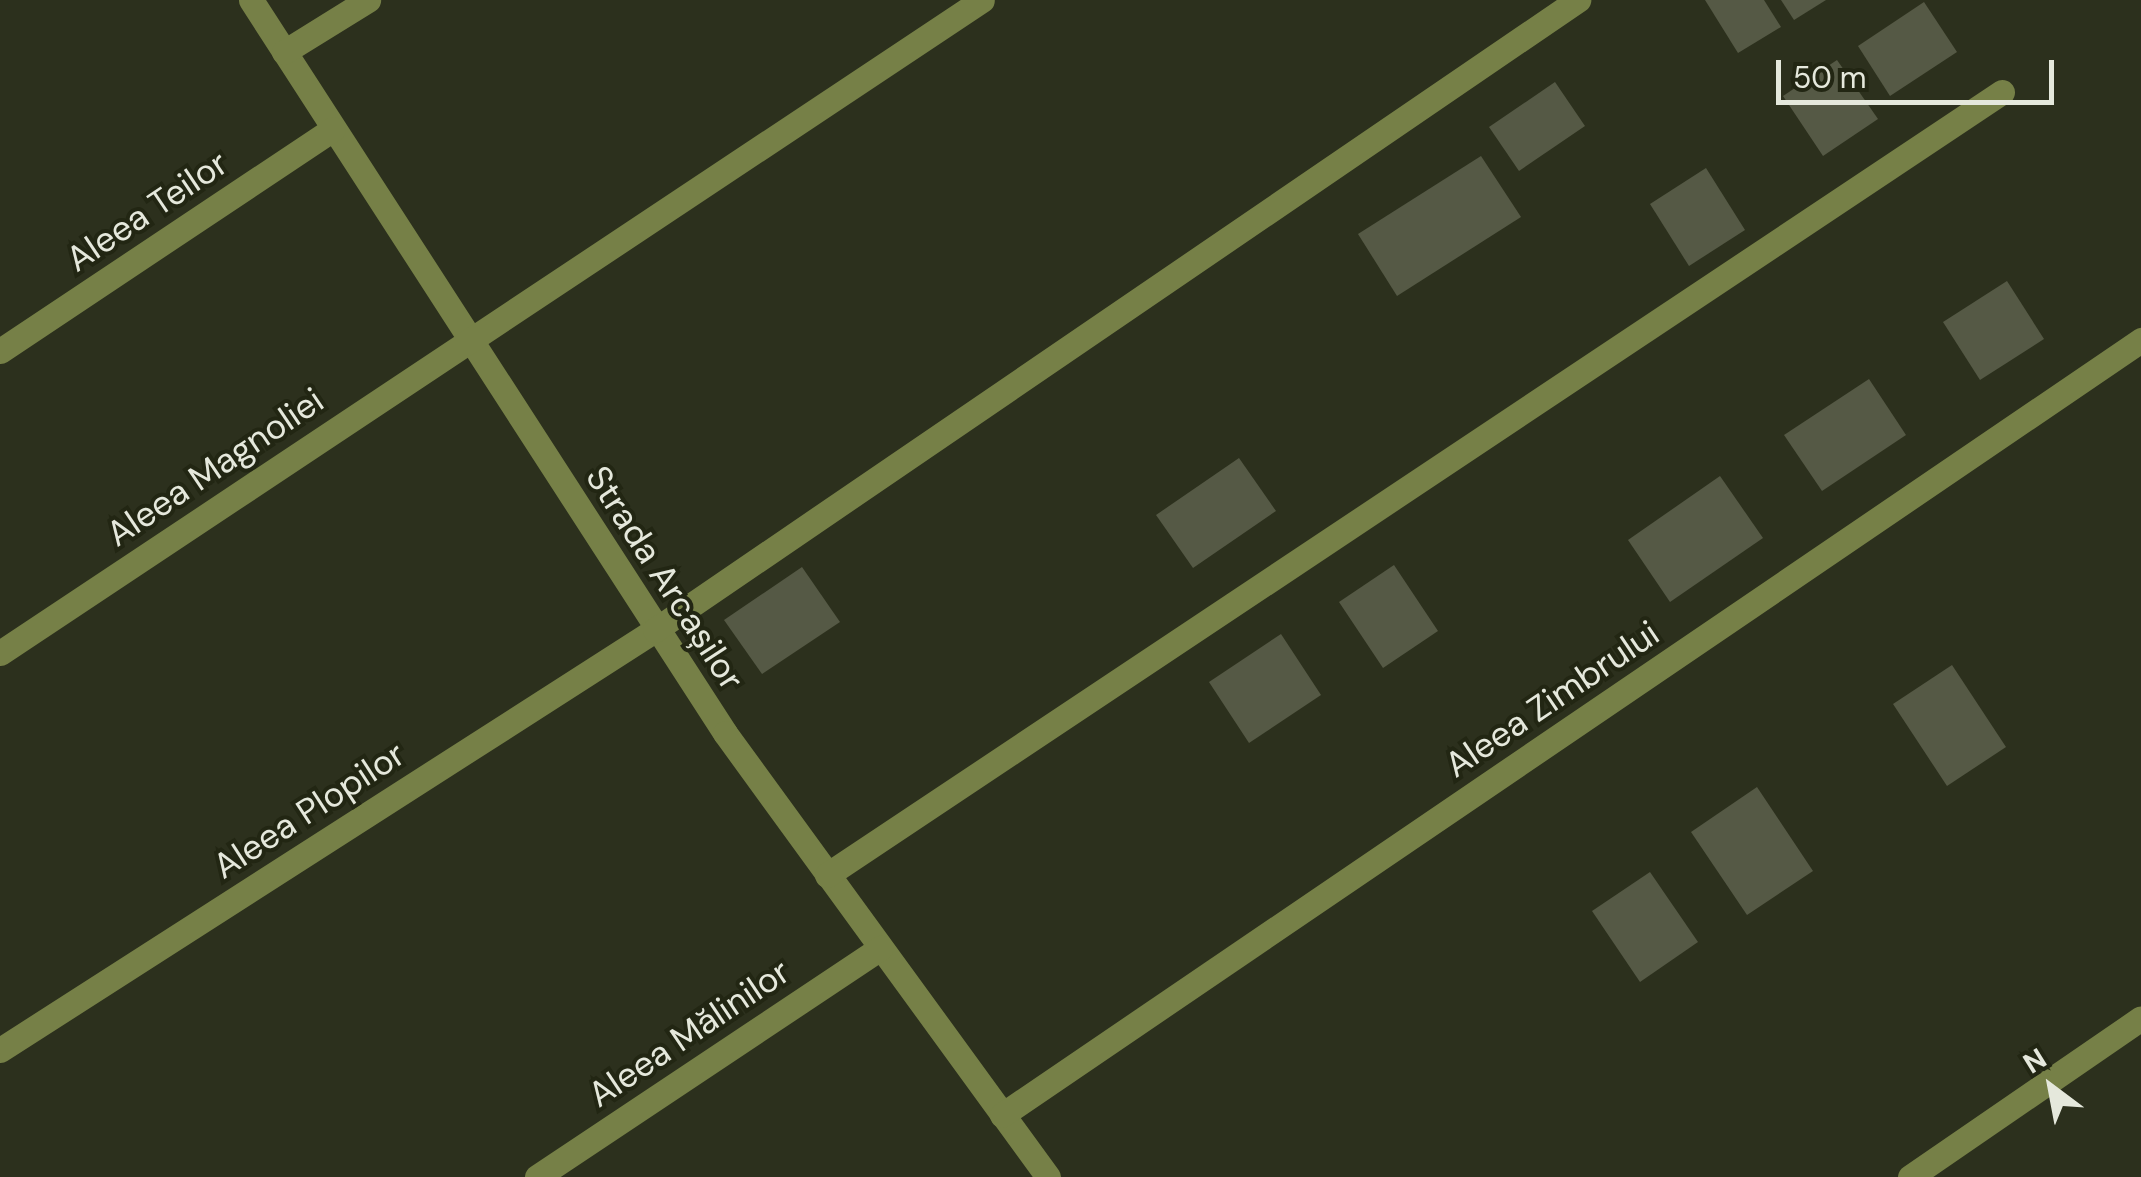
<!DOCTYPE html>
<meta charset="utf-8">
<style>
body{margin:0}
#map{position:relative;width:2141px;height:1177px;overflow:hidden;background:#2c301d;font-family:"DM Sans",sans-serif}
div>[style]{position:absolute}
.building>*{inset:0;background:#555945}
.minor>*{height:25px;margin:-12.5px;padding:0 12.5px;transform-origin:12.5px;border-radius:12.5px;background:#768047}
span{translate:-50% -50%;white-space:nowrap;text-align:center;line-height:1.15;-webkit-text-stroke:8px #222613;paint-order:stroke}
.street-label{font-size:35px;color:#e5e8dc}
.north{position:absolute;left:2001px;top:1037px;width:100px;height:100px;-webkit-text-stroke:8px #222613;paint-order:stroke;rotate:328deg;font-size:28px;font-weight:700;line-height:40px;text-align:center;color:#e5e8dc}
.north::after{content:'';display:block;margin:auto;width:35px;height:45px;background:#e5e8dc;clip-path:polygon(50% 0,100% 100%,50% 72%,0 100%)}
.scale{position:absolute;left:1776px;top:60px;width:278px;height:45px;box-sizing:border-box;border:5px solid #e5e8dc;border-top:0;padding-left:12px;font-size:30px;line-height:35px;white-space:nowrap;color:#e5e8dc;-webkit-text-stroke:8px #222613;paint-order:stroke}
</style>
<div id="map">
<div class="building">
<div style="clip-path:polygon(1705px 0,1764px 0,1781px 27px,1738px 53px)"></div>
<div style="clip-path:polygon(1781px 0,1826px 0,1794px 20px)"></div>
<div style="clip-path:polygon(1924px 2px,1957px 52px,1890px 96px,1858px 46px)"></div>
<div style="clip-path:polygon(1837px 60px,1878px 119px,1823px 156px,1783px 96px)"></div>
<div style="clip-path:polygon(1555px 82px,1585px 126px,1519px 171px,1489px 127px)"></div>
<div style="clip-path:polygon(1481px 156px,1521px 217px,1397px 296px,1358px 234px)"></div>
<div style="clip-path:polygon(1706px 168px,1745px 230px,1689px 266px,1650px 204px)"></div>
<div style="clip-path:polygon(2007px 281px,2044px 339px,1980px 380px,1943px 322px)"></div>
<div style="clip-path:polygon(1869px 379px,1906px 435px,1822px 491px,1784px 435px)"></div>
<div style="clip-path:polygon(1239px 458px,1276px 511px,1193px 568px,1156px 515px)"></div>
<div style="clip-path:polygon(1720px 476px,1763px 538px,1670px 602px,1628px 540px)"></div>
<div style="clip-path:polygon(1394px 565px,1438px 631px,1383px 668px,1339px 602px)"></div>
<div style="clip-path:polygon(802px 567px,840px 622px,762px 674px,724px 620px)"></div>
<div style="clip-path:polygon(1281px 634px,1321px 695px,1249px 743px,1209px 682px)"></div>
<div style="clip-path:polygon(1952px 665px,2006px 747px,1947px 786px,1893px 704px)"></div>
<div style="clip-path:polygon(1757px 787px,1813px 871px,1747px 915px,1691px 832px)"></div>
<div style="clip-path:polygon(1650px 872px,1698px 942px,1640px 982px,1592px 911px)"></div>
</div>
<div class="minor">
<div style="left:251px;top:0;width:873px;rotate:57.11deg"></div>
<div style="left:725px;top:733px;width:549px;rotate:53.96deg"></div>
<div style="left:284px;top:52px;width:99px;rotate:-31.8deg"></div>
<div style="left:0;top:351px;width:400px;rotate:-33.7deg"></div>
<div style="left:0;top:653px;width:1179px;rotate:-33.62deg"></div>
<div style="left:827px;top:875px;width:1412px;rotate:-33.68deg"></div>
<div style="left:0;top:1050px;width:778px;rotate:-32.67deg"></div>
<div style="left:655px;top:630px;width:1118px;rotate:-34.32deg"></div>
<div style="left:1002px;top:1115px;width:1378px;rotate:-34.23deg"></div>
<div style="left:537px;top:1177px;width:413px;rotate:-33.7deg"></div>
<div style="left:1910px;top:1177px;width:280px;rotate:-34.5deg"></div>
</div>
<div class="street-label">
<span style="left:147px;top:211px;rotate:-34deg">Aleea Teilor</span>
<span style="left:215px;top:467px;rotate:-34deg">Aleea Magnoliei</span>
<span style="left:665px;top:578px;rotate:57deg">Strada Arcașilor</span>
<span style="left:1552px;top:699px;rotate:-34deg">Aleea Zimbrului</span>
<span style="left:309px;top:810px;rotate:-33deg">Aleea Plopilor</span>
<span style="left:689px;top:1033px;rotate:-34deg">Aleea Mălinilor</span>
</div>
<div class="north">N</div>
<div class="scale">50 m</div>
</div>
